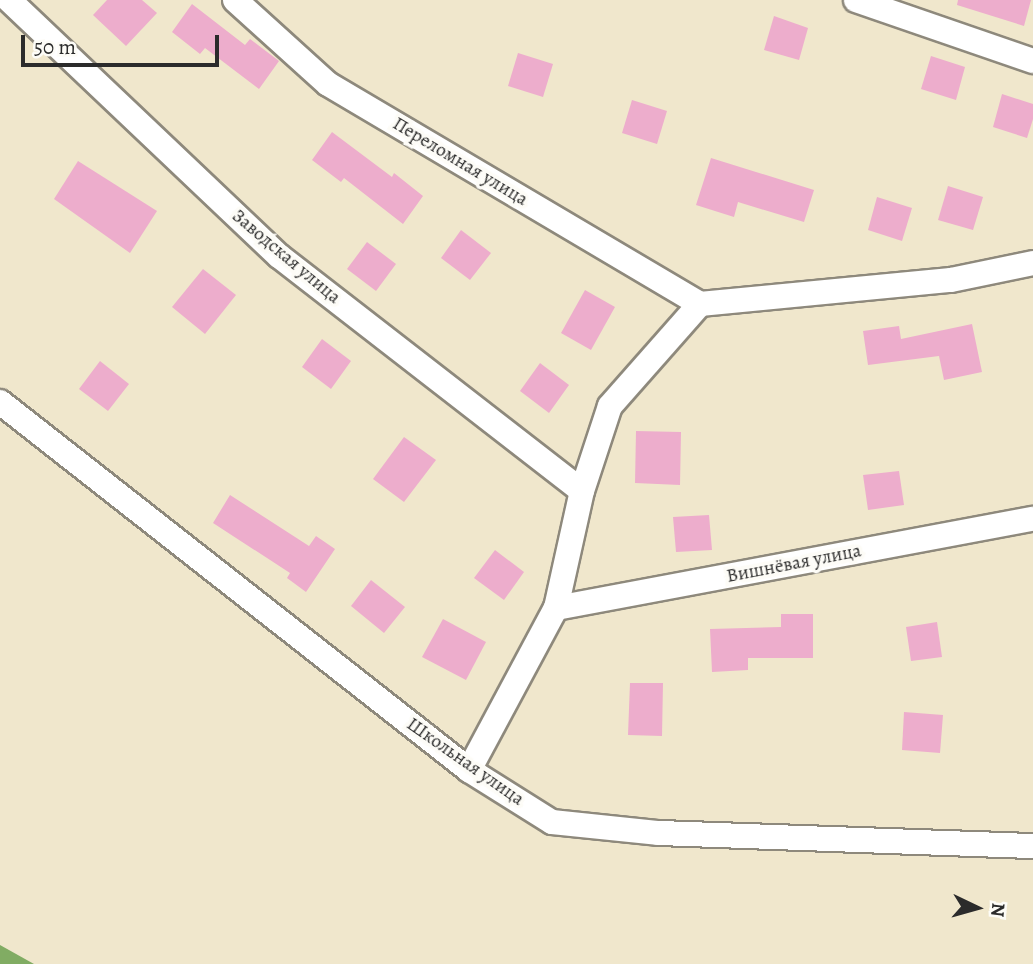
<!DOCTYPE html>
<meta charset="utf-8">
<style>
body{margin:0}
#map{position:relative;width:1033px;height:964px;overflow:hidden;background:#f0e7cc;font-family:Alegreya,serif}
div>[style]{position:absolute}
.forest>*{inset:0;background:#81ac63}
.building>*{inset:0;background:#edadcc}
.roads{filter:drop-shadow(2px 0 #8e897c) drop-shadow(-2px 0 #8e897c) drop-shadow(0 2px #8e897c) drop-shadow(0 -2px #8e897c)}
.minor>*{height:24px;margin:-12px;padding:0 12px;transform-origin:12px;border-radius:12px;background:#fff}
span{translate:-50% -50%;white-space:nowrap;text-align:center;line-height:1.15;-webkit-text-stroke:7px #fdfcf7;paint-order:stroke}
.street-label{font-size:19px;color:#2b2b2b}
.north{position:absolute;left:942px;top:873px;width:70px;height:70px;-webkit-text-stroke:5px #fdfcf7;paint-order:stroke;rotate:95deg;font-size:19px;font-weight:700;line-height:28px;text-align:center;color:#2b2b2b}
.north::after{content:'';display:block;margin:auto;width:24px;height:32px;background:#2b2b2b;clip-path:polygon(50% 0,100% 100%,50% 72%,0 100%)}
.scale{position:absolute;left:21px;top:35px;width:198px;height:32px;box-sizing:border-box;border:4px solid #2b2b2b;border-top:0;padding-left:9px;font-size:21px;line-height:24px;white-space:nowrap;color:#2b2b2b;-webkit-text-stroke:5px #fdfcf7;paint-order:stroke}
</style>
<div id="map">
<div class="forest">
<div style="clip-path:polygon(0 945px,34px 964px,0 964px)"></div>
</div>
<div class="building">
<div style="clip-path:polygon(107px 0,142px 0,157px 13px,126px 46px,93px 15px)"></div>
<div style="clip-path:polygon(958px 0,1031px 0,1024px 26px,957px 5px)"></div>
<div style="clip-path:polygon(192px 4px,245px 45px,250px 39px,279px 61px,259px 89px,205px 48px,200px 54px,172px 32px)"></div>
<div style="clip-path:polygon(774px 16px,808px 28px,799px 60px,764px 50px)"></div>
<div style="clip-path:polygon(518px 53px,553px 64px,543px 97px,508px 86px)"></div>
<div style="clip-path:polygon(931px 56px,965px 67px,956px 100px,921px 89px)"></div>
<div style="clip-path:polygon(1002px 94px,1033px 104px,1033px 119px,1027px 138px,993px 127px)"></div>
<div style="clip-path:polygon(632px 100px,667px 111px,657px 144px,622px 133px)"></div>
<div style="clip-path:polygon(332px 132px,392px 177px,394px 173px,423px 196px,403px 224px,344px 178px,341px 182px,312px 160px)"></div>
<div style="clip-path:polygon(711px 158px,814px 190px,804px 222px,738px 202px,734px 217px,696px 205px)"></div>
<div style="clip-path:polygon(78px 161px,157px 211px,130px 253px,54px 199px)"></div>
<div style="clip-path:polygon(948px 186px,983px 197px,973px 230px,938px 220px)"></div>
<div style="clip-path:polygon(877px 197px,912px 208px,902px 241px,868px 230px)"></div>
<div style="clip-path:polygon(461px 230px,491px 253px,470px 280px,441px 258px)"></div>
<div style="clip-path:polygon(367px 242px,396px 264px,376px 291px,347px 269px)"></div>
<div style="clip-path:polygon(203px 269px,236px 295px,205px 334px,172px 307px)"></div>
<div style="clip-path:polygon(585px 290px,615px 307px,591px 350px,561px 333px)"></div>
<div style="clip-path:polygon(972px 324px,982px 372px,944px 380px,939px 356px,868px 365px,863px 331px,899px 326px,901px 339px)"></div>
<div style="clip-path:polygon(322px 339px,351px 361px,331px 389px,302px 367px)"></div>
<div style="clip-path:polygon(100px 361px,129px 384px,108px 411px,79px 389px)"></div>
<div style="clip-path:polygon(540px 363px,569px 385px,549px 413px,520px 391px)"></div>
<div style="clip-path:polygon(636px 431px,681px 432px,680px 485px,635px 483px)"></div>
<div style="clip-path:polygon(404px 437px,436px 460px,404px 502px,373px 479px)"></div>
<div style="clip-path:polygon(899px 471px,904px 505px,868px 510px,863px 475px)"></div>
<div style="clip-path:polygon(230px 495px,309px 546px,316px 536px,335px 549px,306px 592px,287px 578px,290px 573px,213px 523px)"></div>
<div style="clip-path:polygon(709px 515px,712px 550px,676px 552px,673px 517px)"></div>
<div style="clip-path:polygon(495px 550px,524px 572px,504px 600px,474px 578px)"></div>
<div style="clip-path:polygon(371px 580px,405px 607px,384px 633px,351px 606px)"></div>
<div style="clip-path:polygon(781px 614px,813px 614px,813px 658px,748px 658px,748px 670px,712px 672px,710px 629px,781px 627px)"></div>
<div style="clip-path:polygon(443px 619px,486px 642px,466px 680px,422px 657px)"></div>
<div style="clip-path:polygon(937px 622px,942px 657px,911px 661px,906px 627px)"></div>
<div style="clip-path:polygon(630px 683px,663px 683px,662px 736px,628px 735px)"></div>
<div style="clip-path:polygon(904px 712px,943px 715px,940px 753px,902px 750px)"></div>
</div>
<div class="roads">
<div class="minor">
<div style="left:9px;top:0;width:372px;rotate:43.5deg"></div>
<div style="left:279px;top:256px;width:383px;rotate:37.8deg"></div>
<div style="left:235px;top:0;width:125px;rotate:42.1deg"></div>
<div style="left:328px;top:84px;width:432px;rotate:30.6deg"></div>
<div style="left:856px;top:0;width:187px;rotate:19deg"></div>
<div style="left:0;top:402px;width:596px;rotate:38.12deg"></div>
<div style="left:469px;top:770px;width:98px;rotate:32.1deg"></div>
<div style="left:552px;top:822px;width:108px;rotate:5.9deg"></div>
<div style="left:659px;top:833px;width:374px;rotate:2deg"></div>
<div style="left:556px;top:608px;width:485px;rotate:-10.6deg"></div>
<div style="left:469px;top:770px;width:184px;rotate:-61.8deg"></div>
<div style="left:556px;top:608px;width:120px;rotate:-77.5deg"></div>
<div style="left:582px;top:491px;width:89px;rotate:-71.8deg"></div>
<div style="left:610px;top:406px;width:136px;rotate:-48.6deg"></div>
<div style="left:700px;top:304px;width:252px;rotate:-5.5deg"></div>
<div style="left:951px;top:280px;width:84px;rotate:-11.7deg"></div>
</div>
</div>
<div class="street-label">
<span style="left:460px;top:162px;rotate:31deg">Переломная улица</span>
<span style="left:286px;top:257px;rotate:40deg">Заводская улица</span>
<span style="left:794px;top:564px;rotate:-11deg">Вишнёвая улица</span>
<span style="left:465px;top:762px;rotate:35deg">Школьная улица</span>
</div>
<div class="north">N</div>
<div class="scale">50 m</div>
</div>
